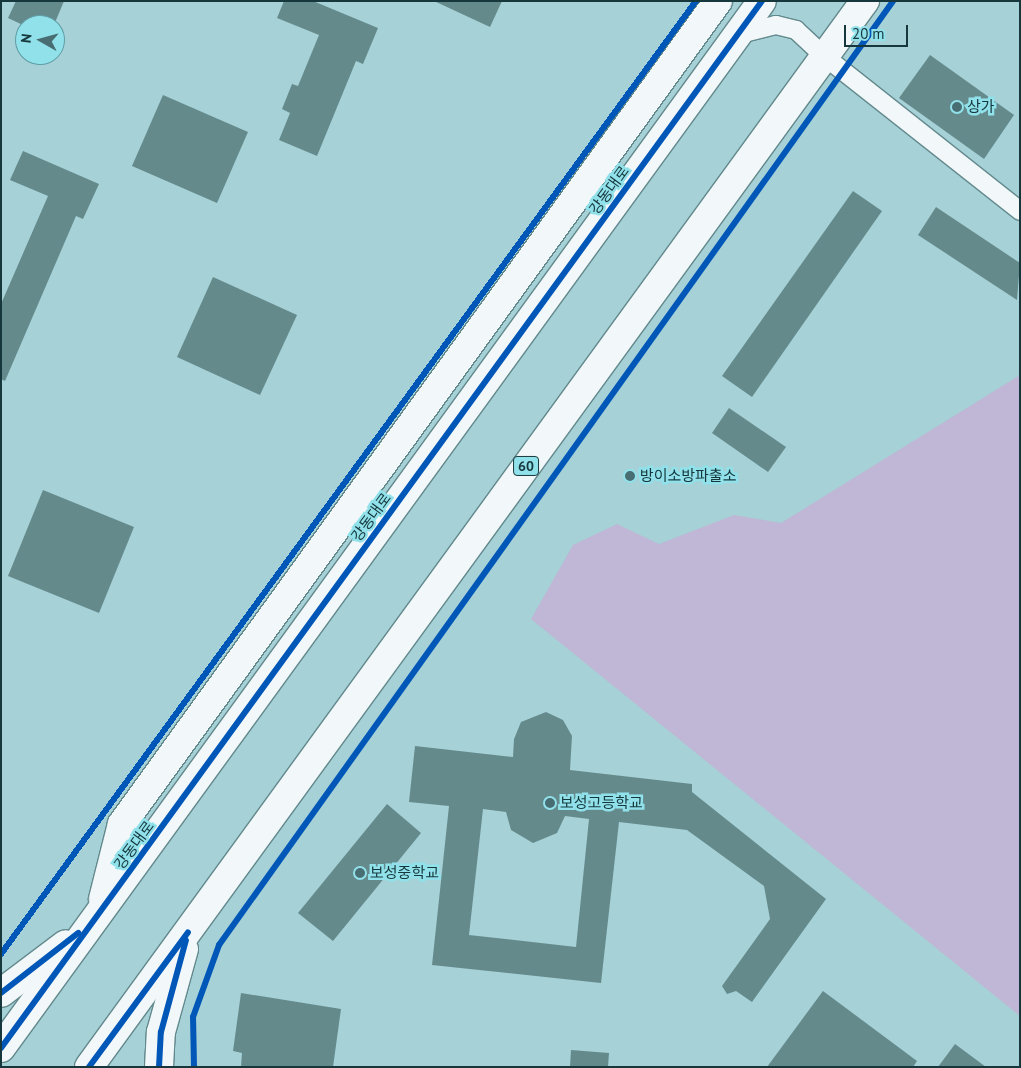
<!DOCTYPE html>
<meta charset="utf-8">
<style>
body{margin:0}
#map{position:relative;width:1021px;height:1068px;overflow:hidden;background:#a5d1d7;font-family:"PT Sans","Noto Sans KR",sans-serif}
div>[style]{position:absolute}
.green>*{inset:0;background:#bfb7d5}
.building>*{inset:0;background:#658a8c}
.roads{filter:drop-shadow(1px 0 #63898d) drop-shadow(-1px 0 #63898d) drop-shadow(0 1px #63898d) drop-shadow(0 -1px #63898d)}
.street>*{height:18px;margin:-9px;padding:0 9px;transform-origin:9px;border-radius:9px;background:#f2f8f9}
.primary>*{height:28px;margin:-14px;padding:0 14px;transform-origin:14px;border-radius:14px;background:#f2f8f9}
.cycleway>*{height:6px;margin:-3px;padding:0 3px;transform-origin:3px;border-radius:3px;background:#0057b8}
.dots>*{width:14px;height:14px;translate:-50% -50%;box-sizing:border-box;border:2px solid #91e1eb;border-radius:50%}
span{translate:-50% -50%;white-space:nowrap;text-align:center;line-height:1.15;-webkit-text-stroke:5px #91e1eb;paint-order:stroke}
.shield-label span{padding:1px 4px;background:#91e1eb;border:1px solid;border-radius:4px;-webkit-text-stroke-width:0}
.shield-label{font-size:14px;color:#16373b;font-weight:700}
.poi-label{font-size:15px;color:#16373b}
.left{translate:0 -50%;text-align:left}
.street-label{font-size:15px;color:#16373b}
.frame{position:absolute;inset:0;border:2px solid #16373b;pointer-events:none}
.north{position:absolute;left:15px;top:15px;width:50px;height:50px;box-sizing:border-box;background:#91e1eb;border:1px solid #609da5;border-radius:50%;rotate:277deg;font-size:14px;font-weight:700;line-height:20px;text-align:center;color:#16373b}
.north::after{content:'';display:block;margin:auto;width:18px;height:22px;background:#486d72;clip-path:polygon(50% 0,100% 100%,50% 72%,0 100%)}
.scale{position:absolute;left:844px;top:25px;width:64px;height:22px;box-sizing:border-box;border:2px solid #16373b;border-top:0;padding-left:6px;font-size:15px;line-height:18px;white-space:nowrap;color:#16373b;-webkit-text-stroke:4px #91e1eb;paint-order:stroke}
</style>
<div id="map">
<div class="green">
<div style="clip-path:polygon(1020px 375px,1020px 1016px,531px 619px,573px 545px,617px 524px,659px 544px,734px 515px,781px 523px)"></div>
</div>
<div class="building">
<div style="clip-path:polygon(16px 1px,64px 1px,54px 25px,25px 26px,8px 18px)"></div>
<div style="clip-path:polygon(284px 1px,313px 1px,378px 28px,363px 64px,356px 61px,317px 156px,279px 140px,290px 113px,282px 109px,292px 84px,298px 86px,319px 35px,277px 18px)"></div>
<div style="clip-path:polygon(434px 1px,502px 1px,490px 27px)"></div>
<div style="clip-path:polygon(930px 55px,1014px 115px,984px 159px,899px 98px)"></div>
<div style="clip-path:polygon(163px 95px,248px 132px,217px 203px,132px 166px)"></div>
<div style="clip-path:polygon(23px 151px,99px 184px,83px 219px,76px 216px,5px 381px,1px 379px,1px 304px,48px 196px,10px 180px)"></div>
<div style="clip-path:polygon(853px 191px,882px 211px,752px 397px,722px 376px)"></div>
<div style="clip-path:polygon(936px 207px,1020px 263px,1017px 300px,918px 235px)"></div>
<div style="clip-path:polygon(213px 277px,297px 315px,260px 395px,177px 357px)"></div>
<div style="clip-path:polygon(729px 408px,786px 447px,768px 472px,712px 433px)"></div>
<div style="clip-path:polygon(43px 490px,134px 527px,99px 613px,8px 576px)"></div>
<div style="clip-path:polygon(evenodd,546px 712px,563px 720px,572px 736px,570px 770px,692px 784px,692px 792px,826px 899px,752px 1002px,736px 991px,727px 994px,722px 986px,770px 919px,764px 886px,687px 830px,619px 822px,601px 983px,432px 965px,449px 806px,409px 802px,415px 746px,513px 757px,514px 739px,521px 722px,546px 712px,483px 809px,506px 812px,511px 830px,533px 843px,557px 833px,565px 816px,589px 819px,576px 947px,469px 935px,483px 809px)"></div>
<div style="clip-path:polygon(387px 804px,421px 833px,333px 941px,298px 913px)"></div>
<div style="clip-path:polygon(823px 991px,917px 1061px,913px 1067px,767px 1067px)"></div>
<div style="clip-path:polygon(241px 993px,341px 1009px,333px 1067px,241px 1067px,242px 1053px,233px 1051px)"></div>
<div style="clip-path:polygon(955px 1044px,986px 1067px,938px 1067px)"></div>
<div style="clip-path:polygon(571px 1050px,609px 1053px,608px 1067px,570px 1067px)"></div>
</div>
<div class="roads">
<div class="street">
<div style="left:736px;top:35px;width:41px;rotate:-14deg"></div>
<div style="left:776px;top:25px;width:21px;rotate:14deg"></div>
<div style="left:796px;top:30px;width:38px;rotate:43deg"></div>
<div style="left:824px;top:56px;width:250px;rotate:38.3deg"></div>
</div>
<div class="primary">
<div style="left:103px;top:899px;width:77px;rotate:-75.8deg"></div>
<div style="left:122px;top:824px;width:1016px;rotate:-54.09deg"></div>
<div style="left:1px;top:993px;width:81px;rotate:-37deg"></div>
<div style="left:1px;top:1048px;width:1294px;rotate:-53.99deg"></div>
<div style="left:89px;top:1067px;width:1319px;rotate:-53.95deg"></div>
<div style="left:159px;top:1067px;width:35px;rotate:-87deg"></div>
<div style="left:161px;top:1032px;width:86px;rotate:-74.5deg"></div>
</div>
</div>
<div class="cycleway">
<div style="left:1px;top:954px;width:1180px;rotate:-53.9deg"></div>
<div style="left:1px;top:993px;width:98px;rotate:-37.9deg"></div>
<div style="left:1px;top:1048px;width:1294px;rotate:-53.99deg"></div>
<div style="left:89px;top:1067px;width:167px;rotate:-53.7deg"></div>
<div style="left:159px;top:1067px;width:35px;rotate:-87deg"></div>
<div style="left:161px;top:1032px;width:95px;rotate:-74.8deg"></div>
<div style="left:194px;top:1067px;width:50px;rotate:-91.1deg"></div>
<div style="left:193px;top:1017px;width:77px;rotate:-70.1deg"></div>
<div style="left:219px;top:945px;width:1160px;rotate:-54.47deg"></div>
</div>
<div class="dots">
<div style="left:957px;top:107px;background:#486d72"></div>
<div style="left:630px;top:476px;background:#486d72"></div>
<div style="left:550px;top:803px;background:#486d72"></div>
<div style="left:360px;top:873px;background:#486d72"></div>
</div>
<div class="shield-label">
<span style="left:526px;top:466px">60</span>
</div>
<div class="poi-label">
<span class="left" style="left:967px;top:107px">상가</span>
<span class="left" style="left:640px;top:476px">방이소방파출소</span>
<span class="left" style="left:560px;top:803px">보성고등학교</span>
<span class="left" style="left:370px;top:873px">보성중학교</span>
</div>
<div class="street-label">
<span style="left:609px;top:190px;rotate:-54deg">강동대로</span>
<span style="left:371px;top:517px;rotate:-54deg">강동대로</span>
<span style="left:134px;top:845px;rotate:-54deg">강동대로</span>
</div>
<div class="frame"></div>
<div class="north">N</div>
<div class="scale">20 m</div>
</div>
